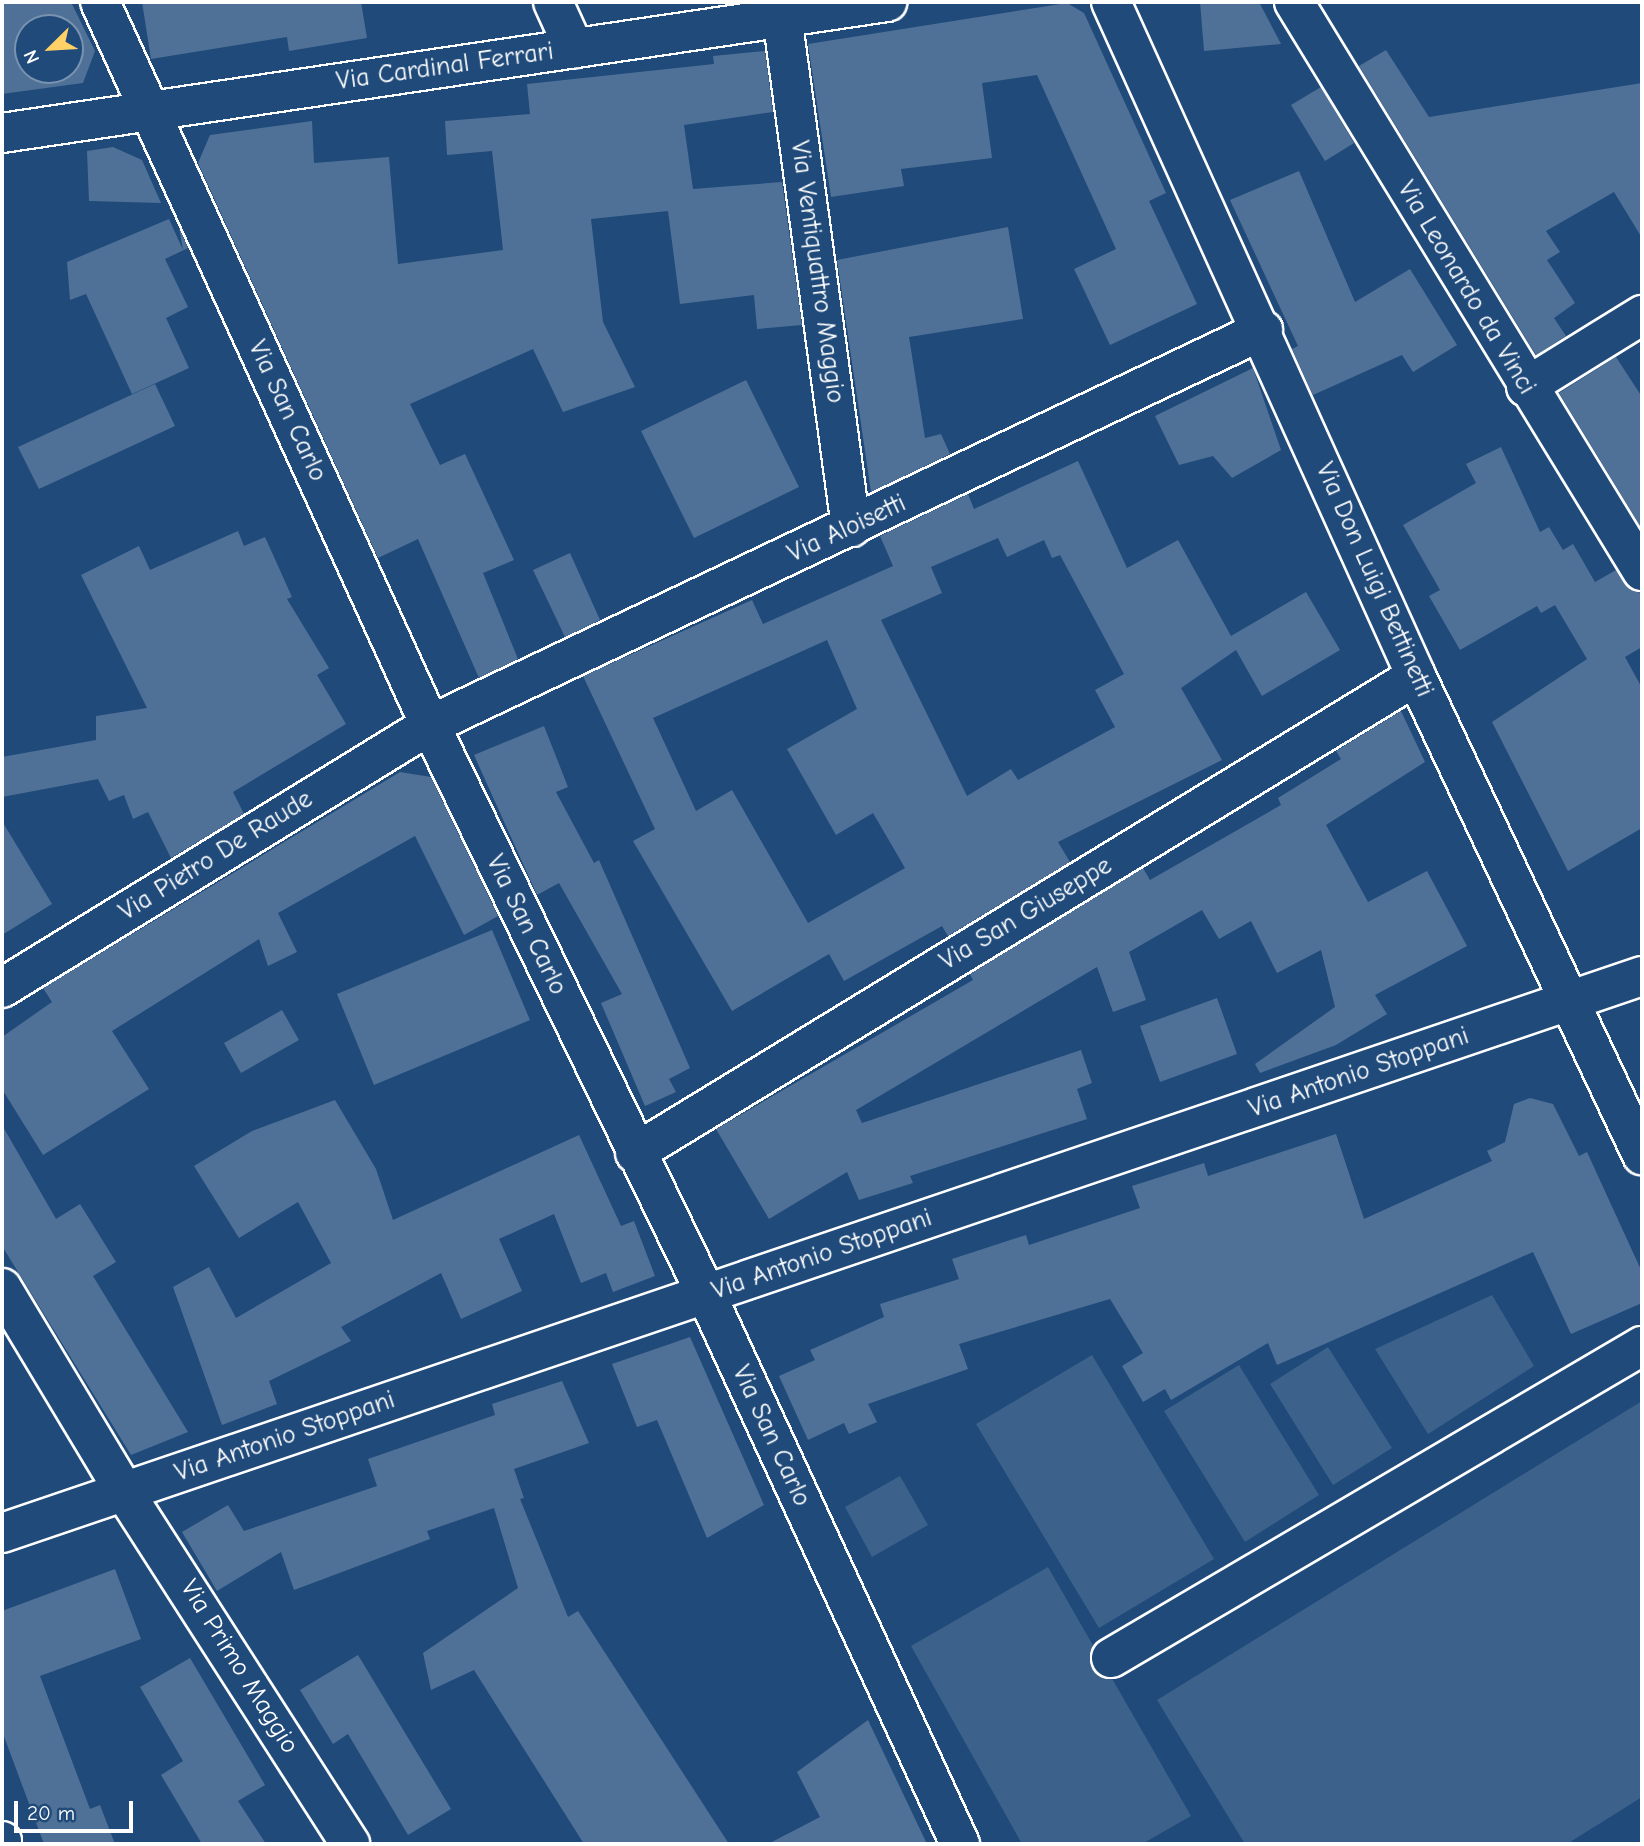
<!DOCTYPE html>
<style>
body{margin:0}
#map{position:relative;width:1644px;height:1846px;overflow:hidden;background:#1f4a7a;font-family:"Comic Neue",sans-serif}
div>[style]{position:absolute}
.green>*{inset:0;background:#3c618b}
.building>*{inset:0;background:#507197}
.roads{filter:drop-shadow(2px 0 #fff) drop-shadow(-2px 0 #fff) drop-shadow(0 2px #fff) drop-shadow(0 -2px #fff)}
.minor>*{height:38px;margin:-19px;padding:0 19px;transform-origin:19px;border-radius:19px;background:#1f4a7a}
span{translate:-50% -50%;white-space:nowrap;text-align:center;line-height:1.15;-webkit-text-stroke:6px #1f4a7a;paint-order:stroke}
.street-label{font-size:26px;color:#fff}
.frame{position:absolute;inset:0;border:4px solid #fff;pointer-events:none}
.north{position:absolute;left:14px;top:14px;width:70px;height:70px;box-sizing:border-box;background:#1f4a7a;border:2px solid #7992af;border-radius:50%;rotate:246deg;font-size:19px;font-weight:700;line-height:28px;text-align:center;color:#fff}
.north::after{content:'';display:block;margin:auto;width:24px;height:32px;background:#ffd166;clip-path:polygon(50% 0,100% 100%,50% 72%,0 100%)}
.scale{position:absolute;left:14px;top:1801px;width:119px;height:32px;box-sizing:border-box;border:4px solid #fff;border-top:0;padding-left:9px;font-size:21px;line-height:24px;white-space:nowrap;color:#fff;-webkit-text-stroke:5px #1f4a7a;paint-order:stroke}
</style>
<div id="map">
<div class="green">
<div style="clip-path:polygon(1492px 1295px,1534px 1366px,1428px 1434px,1375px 1349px)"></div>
<div style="clip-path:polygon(1328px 1347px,1392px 1448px,1333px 1485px,1270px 1384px)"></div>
<div style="clip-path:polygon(1092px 1355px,1214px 1559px,1099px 1628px,976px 1424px)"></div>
<div style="clip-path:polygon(1239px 1365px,1319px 1495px,1245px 1542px,1164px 1411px)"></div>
<div style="clip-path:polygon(1642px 1401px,1642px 1797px,1567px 1844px,1245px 1844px,1157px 1700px)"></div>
<div style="clip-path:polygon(900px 1476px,928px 1525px,872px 1557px,845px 1507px)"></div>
<div style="clip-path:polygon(1048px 1567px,1191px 1816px,1142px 1844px,1022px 1844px,911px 1646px)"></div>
</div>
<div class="building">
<div style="clip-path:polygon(evenodd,2px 2px,71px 2px,95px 51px,83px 83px,2px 94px,2px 2px,28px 28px,70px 28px,70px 70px,28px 70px,28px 28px)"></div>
<div style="clip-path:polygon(142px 2px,361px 2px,367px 38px,289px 51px,287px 37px,151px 59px)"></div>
<div style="clip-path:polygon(1200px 2px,1259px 2px,1281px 44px,1204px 51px)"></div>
<div style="clip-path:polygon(1067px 3px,1084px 13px,1166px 193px,1149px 201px,1197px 304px,1110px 345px,1074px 269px,1116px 249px,1037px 75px,982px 83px,992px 158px,901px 169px,904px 186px,831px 197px,808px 44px)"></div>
<div style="clip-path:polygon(1386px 50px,1429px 117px,1642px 83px,1642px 238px,1614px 192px,1546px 231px,1560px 252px,1547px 260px,1575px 303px,1554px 318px,1566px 336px,1536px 355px,1359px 66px)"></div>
<div style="clip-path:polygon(765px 51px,773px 112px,684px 125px,693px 189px,782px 182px,802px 325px,757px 329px,754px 295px,680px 304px,668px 211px,591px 219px,603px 322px,635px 387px,563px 412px,533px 349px,410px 404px,440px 465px,465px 454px,514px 560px,483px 573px,518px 659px,479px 678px,418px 539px,378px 558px,198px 163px,210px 135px,312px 121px,314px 163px,389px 157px,398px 264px,503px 250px,492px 151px,447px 155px,445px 121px,530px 114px,527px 84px,714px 64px,713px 56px)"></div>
<div style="clip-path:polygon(1321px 87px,1354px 143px,1325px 161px,1291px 105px)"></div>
<div style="clip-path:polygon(113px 147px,142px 160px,161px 203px,89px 201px,87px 151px)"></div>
<div style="clip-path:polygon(1299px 171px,1355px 302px,1410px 269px,1457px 345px,1413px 372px,1402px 355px,1313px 395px,1292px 349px,1298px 346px,1230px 200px)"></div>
<div style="clip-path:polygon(169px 219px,183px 250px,179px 227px,188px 248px,165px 259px,188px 307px,166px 318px,189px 368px,132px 394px,86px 294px,70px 300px,67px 262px)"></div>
<div style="clip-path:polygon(1008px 227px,1023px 319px,909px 337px,925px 438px,941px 434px,950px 454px,871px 492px,837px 260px)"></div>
<div style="clip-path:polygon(1616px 357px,1642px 397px,1642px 529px,1559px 393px)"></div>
<div style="clip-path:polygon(1253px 368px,1281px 450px,1232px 478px,1213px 456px,1179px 465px,1155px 416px)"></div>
<div style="clip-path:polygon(746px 380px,799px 487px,694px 538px,641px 431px)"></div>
<div style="clip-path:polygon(155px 384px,175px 426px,39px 489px,18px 447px)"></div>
<div style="clip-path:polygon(1501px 447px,1540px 532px,1549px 527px,1563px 550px,1573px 544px,1595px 582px,1616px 570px,1631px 590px,1642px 593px,1642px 647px,1625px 657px,1642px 688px,1642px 828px,1568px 871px,1492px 722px,1587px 659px,1555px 605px,1541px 613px,1537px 606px,1460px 650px,1429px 596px,1440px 590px,1403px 525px,1476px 483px,1466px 464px)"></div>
<div style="clip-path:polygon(evenodd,1078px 461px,1127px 568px,1178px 540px,1231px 636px,1306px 592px,1340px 650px,1262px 696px,1236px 650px,1181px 688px,1222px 760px,1058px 842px,1070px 862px,948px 936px,942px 926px,844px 981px,829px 954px,732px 1011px,633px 841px,655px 829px,583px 676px,752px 600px,763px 624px,893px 566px,880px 536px,968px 494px,974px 509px,1078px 461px,998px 538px,1007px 557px,1044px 540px,1052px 558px,1060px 555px,1124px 674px,1095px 690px,1115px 727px,1018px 780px,1011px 769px,967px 796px,881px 620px,942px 593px,931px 567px,998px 538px,1078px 461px,827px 640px,857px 709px,787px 749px,836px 835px,873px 813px,905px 868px,808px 923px,732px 790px,696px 811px,653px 718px,827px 640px)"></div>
<div style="clip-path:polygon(238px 531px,244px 546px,265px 537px,292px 597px,287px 599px,329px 668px,317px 675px,346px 724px,233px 792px,244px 814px,171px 858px,148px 812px,133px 819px,124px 795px,109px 801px,98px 779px,2px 797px,2px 757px,96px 740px,96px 716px,147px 708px,81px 575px,139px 546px,150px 570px)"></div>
<div style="clip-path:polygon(570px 553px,600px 620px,565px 637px,533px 570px)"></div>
<div style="clip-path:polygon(1401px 711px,1425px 762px,1326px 825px,1368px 902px,1427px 871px,1467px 946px,1375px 995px,1387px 1014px,1336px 1045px,1260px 1073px,1255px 1064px,1335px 1007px,1321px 950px,1277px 973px,1251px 921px,1219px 939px,1202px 910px,1129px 952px,1146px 1000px,1113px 1012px,1097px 967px,856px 1110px,862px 1123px,1081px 1050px,1092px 1083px,1077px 1089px,1087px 1119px,910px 1176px,913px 1183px,859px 1200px,847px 1172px,769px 1219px,716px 1129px,973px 980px,970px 974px,1143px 868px,1150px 880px,1281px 805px,1278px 798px,1341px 759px,1336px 751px)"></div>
<div style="clip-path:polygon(544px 726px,568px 787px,556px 792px,594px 863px,599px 860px,690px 1068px,669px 1079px,676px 1092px,645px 1106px,601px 1003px,622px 994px,559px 883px,537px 895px,474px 755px)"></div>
<div style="clip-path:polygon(400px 772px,431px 777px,498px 916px,464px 935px,415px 836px,278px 913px,297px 952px,268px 966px,259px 939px,112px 1031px,149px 1089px,43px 1155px,2px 1089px,2px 1037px,52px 1002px,43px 988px)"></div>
<div style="clip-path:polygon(2px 821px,52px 904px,2px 935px)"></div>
<div style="clip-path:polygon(492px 930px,530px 1020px,374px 1085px,337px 994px)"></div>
<div style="clip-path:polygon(1217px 998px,1237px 1054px,1160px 1082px,1140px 1026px)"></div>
<div style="clip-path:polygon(282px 1010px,299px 1040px,241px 1073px,224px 1043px)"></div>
<div style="clip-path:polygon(1530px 1098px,1553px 1104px,1579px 1156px,1587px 1152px,1642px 1272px,1642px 1303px,1571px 1334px,1533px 1252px,1277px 1365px,1268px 1343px,1171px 1400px,1165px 1389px,1143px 1402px,1122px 1366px,1143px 1353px,1110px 1299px,959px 1344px,968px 1369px,868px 1404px,877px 1422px,849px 1434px,844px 1423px,808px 1440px,779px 1376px,815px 1360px,810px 1350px,884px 1317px,880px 1304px,959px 1279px,952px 1259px,1026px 1235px,1029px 1245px,1140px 1208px,1132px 1186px,1204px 1163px,1208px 1176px,1336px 1134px,1364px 1219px,1492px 1161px,1487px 1151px,1505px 1142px,1514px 1104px)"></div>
<div style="clip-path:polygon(335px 1100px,376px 1169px,393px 1220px,579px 1135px,621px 1226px,634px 1221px,655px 1276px,613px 1292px,606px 1273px,581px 1283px,554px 1214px,499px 1239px,522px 1291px,461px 1319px,441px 1273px,341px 1327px,351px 1341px,269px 1381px,277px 1404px,222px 1425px,173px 1287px,209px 1267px,236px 1318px,331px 1263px,298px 1202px,239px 1238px,194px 1166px,252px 1131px)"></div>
<div style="clip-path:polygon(2px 1125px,56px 1219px,80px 1204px,116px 1262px,93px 1276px,188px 1432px,131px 1455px,2px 1246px)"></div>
<div style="clip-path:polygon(690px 1337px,764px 1505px,707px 1538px,657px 1420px,637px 1427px,612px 1364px)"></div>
<div style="clip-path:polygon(562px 1381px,589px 1443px,514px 1469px,524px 1498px,520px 1499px,568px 1617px,578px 1611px,729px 1844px,584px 1844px,474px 1670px,431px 1690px,423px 1653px,518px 1588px,494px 1508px,427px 1531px,430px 1539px,294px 1590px,281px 1552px,217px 1591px,182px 1532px,228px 1505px,244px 1531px,377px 1486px,368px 1459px,495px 1415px,492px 1404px)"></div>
<div style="clip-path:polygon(115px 1569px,141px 1639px,40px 1676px,90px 1809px,100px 1805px,115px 1844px,44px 1844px,2px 1731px,2px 1611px)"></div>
<div style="clip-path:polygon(358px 1655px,451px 1809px,408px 1835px,348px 1734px,333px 1744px,300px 1690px)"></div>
<div style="clip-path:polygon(190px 1658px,265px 1785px,238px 1801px,266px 1844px,202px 1844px,161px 1775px,183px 1761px,140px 1687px)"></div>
<div style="clip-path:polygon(868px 1720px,927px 1844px,768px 1844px,820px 1817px,797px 1772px)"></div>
</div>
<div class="roads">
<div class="minor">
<div style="left:100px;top:2px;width:795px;rotate:65.47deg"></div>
<div style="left:430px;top:725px;width:632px;rotate:64.12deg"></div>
<div style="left:706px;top:1294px;width:606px;rotate:65.21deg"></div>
<div style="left:553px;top:2px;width:51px;rotate:65.5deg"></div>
<div style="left:1111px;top:2px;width:740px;rotate:65.65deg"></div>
<div style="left:1416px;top:676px;width:530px;rotate:64.74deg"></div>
<div style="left:1294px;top:2px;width:667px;rotate:58.55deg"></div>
<div style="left:782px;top:16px;width:516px;rotate:82.31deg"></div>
<div style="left:2px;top:133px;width:895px;rotate:-8.42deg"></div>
<div style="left:1526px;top:387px;width:137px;rotate:-31.8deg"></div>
<div style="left:2px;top:988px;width:502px;rotate:-31.57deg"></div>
<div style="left:430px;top:725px;width:922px;rotate:-25.37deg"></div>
<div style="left:635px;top:1153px;width:915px;rotate:-31.41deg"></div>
<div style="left:2px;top:1288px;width:239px;rotate:59deg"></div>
<div style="left:125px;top:1493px;width:417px;rotate:57.3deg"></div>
<div style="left:2px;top:1533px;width:1732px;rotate:-18.76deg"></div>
<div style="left:1111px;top:1658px;width:616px;rotate:-30.44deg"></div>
<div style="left:2px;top:1841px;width:2px;rotate:90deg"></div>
</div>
</div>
<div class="street-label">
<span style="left:445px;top:67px;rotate:-8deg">Via Cardinal Ferrari</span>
<span style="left:817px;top:272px;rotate:82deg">Via Ventiquattro Maggio</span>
<span style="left:1466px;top:288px;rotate:59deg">Via Leonardo da Vinci</span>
<span style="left:287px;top:411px;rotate:65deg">Via San Carlo</span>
<span style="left:847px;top:529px;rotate:-25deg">Via Aloisetti</span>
<span style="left:1374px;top:580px;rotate:66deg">Via Don Luigi Bettinetti</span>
<span style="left:216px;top:856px;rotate:-32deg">Via Pietro De Raude</span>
<span style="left:1026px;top:914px;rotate:-31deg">Via San Giuseppe</span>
<span style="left:526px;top:925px;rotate:64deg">Via San Carlo</span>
<span style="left:1359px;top:1073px;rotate:-19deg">Via Antonio Stoppani</span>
<span style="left:822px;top:1255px;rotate:-19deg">Via Antonio Stoppani</span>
<span style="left:771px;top:1436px;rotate:65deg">Via San Carlo</span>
<span style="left:285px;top:1437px;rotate:-19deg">Via Antonio Stoppani</span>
<span style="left:239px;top:1667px;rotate:58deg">Via Primo Maggio</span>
</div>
<div class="frame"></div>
<div class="north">N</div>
<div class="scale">20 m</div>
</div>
